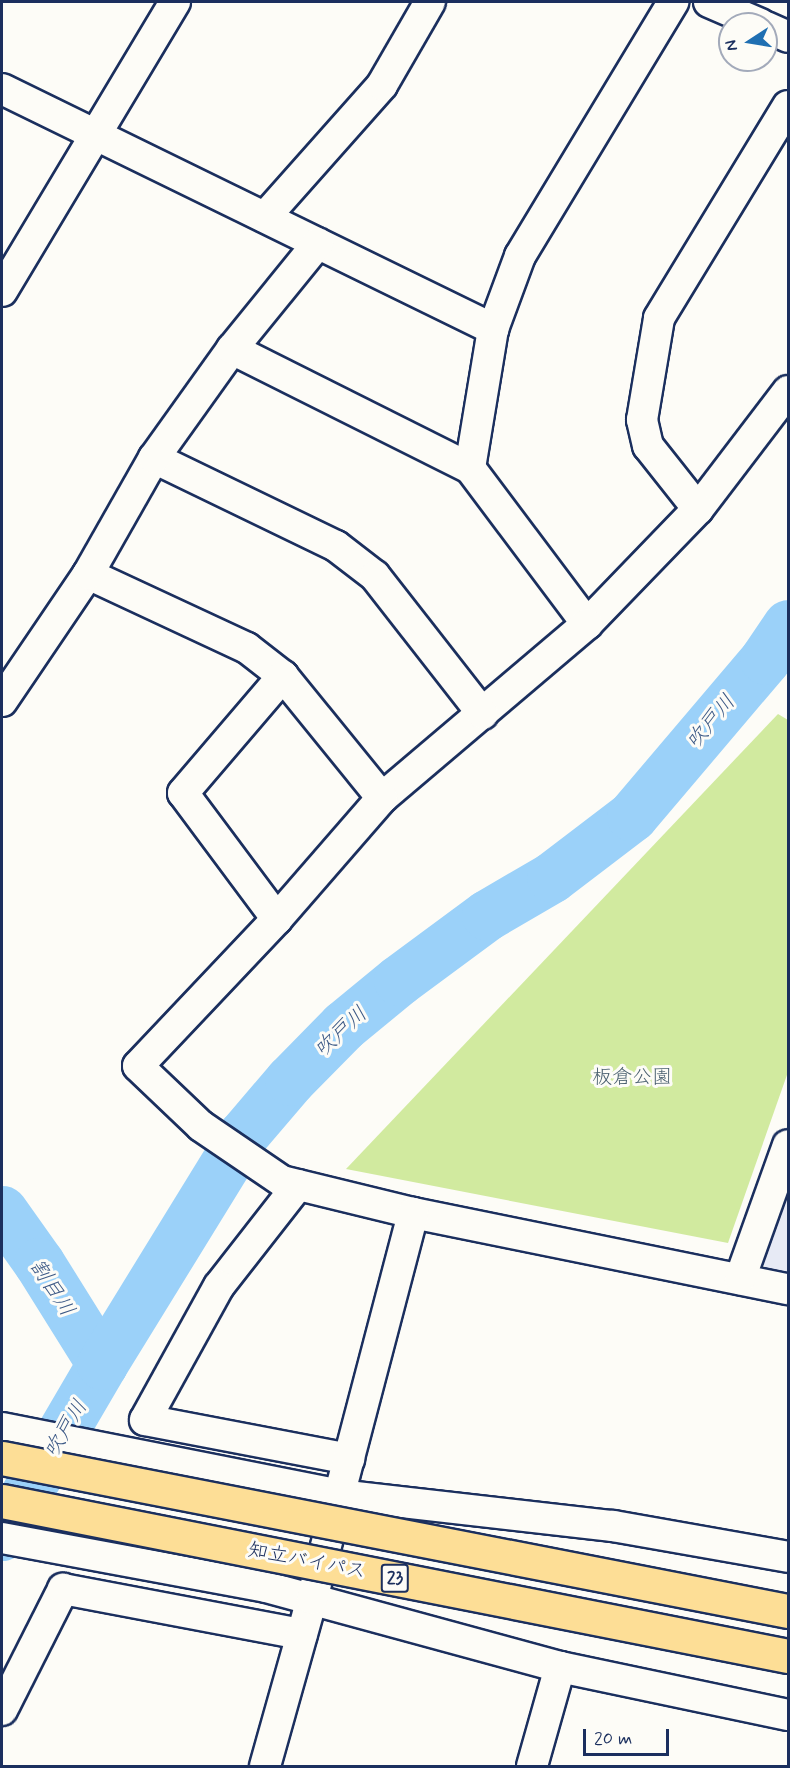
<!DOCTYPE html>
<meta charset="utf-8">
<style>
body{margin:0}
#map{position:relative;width:790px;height:1768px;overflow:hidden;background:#fdfcf7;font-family:Mynerve,"Klee One",sans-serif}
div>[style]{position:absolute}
.built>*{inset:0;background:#e7eaf5}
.green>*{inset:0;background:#d1ea9f}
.river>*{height:51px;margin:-25.5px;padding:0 25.5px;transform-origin:25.5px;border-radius:25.5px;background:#9bd1f9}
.roads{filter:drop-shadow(2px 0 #1b2f5e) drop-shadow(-2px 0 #1b2f5e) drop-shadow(0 2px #1b2f5e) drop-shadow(0 -2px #1b2f5e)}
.minor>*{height:30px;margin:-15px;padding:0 15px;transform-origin:15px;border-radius:15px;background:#fdfcf7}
.bridges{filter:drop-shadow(2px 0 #1b2f5e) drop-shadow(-2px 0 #1b2f5e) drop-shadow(0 2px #1b2f5e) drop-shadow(0 -2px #1b2f5e)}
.trunk-bridge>*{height:33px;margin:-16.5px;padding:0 16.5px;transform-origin:16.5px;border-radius:16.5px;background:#fdde96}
span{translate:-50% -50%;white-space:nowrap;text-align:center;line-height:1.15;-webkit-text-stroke:6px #fdfcf7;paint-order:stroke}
.shield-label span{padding:2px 4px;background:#fdfcf7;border:2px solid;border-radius:4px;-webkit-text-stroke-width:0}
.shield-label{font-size:18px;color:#1b2f5e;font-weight:700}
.park-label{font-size:20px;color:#485e6e}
.street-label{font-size:20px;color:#1b2f5e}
.water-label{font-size:21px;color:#3b5885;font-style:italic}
.frame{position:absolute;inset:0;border:3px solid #1b2f5e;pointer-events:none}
.north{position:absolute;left:718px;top:12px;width:60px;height:60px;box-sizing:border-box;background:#fdfcf7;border:2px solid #a3aaba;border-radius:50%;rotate:258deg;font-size:16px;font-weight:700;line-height:24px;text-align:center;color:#1b2f5e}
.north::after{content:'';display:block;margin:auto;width:21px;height:27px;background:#1f6fb2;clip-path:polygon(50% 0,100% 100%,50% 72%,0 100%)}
.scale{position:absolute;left:583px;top:1729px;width:86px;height:27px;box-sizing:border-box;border:3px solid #1b2f5e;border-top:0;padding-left:8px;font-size:18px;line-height:21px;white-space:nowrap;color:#1b2f5e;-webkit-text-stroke:4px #fdfcf7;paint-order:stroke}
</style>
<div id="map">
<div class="built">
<div style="clip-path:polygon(788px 1176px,788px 1276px,768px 1272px,760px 1258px)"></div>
</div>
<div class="green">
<div style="clip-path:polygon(778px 714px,788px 720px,788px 1072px,728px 1243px,346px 1169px)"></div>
</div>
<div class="river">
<div style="left:2px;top:1211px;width:64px;rotate:54.6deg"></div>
<div style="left:39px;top:1263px;width:119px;rotate:58deg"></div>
<div style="left:2px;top:1535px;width:198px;rotate:-59.7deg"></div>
<div style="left:102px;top:1364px;width:269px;rotate:-58.4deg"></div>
<div style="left:243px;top:1135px;width:72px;rotate:-49.5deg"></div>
<div style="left:290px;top:1080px;width:76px;rotate:-45.5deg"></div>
<div style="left:343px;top:1026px;width:72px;rotate:-39.4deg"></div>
<div style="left:399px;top:980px;width:109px;rotate:-36.5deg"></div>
<div style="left:487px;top:915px;width:75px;rotate:-30.3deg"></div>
<div style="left:552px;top:877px;width:101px;rotate:-37.3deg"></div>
<div style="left:632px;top:816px;width:206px;rotate:-49.7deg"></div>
<div style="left:765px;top:659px;width:41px;rotate:-55.9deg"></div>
</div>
<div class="roads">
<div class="minor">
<div style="left:709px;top:2px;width:56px;rotate:23.3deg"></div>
<div style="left:766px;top:27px;width:24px;rotate:24deg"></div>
<div style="left:2px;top:89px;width:547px;rotate:26.05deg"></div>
<div style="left:265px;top:217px;width:176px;rotate:-48.4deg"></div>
<div style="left:382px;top:85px;width:96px;rotate:-60deg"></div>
<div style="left:2px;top:291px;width:337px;rotate:-59.1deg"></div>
<div style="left:232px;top:349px;width:266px;rotate:26.6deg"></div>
<div style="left:470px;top:468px;width:195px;rotate:53.1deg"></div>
<div style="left:788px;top:391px;width:148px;rotate:127.3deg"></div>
<div style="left:698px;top:509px;width:160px;rotate:134deg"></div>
<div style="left:587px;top:624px;width:269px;rotate:139.7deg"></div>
<div style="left:382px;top:798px;width:160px;rotate:131deg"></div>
<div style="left:277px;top:919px;width:202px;rotate:133.4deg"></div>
<div style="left:138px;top:1066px;width:87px;rotate:43.6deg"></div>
<div style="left:201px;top:1126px;width:98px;rotate:34.2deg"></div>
<div style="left:282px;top:1181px;width:135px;rotate:13.7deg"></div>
<div style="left:413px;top:1213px;width:383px;rotate:11.5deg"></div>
<div style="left:154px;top:458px;width:202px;rotate:25.8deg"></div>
<div style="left:336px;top:546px;width:49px;rotate:37.6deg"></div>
<div style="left:375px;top:576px;width:175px;rotate:52deg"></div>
<div style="left:470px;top:468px;width:141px;rotate:-80.6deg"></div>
<div style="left:493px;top:329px;width:78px;rotate:-69.7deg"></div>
<div style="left:520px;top:256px;width:297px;rotate:-58.9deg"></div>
<div style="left:698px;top:509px;width:80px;rotate:-128.4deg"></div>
<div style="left:648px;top:446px;width:27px;rotate:-103deg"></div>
<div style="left:642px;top:420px;width:103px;rotate:-80.5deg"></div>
<div style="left:659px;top:318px;width:248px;rotate:-58.7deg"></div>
<div style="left:88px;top:574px;width:175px;rotate:25deg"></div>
<div style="left:247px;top:648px;width:46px;rotate:37.9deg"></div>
<div style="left:283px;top:676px;width:157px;rotate:50.9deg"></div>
<div style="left:2px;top:701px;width:153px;rotate:-55.9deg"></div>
<div style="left:88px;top:574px;width:133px;rotate:-60.4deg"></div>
<div style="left:154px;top:458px;width:134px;rotate:-54.4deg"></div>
<div style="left:232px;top:349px;width:136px;rotate:-50.9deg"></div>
<div style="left:277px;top:919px;width:157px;rotate:-126.7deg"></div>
<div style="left:183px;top:793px;width:154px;rotate:-49.5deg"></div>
<div style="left:298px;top:1185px;width:128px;rotate:128deg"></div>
<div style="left:219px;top:1286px;width:153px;rotate:118.9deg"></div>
<div style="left:145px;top:1420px;width:208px;rotate:10.8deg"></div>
<div style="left:740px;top:1279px;width:142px;rotate:-70.3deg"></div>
<div style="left:2px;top:1428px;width:345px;rotate:11.2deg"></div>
<div style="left:340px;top:1495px;width:275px;rotate:6.5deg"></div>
<div style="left:613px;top:1526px;width:178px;rotate:10deg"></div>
<div style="left:2px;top:1538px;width:269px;rotate:10.5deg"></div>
<div style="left:266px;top:1587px;width:305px;rotate:15.2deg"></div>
<div style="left:560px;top:1667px;width:233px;rotate:11.9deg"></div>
<div style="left:2px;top:1710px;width:136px;rotate:-63.2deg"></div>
<div style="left:63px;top:1589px;width:243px;rotate:10.7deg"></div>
<div style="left:265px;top:1766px;width:173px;rotate:-74.3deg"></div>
<div style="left:312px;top:1599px;width:399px;rotate:-75.3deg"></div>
<div style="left:532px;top:1766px;width:103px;rotate:-74.2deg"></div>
</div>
</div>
<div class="bridges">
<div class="trunk-bridge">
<div style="left:2px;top:1458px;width:801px;rotate:11.02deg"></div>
<div style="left:2px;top:1501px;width:801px;rotate:11.16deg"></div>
</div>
</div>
<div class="shield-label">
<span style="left:395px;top:1578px">23</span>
</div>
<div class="park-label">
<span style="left:632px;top:1077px">板倉公園</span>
</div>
<div class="street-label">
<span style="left:307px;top:1561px;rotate:11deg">知立バイパス</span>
</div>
<div class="water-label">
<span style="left:711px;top:722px;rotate:-50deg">吹戸川</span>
<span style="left:341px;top:1032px;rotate:-43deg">吹戸川</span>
<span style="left:52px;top:1288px;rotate:57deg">割目川</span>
<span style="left:66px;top:1429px;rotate:-59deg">吹戸川</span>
</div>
<div class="frame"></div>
<div class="north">N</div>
<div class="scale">20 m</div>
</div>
